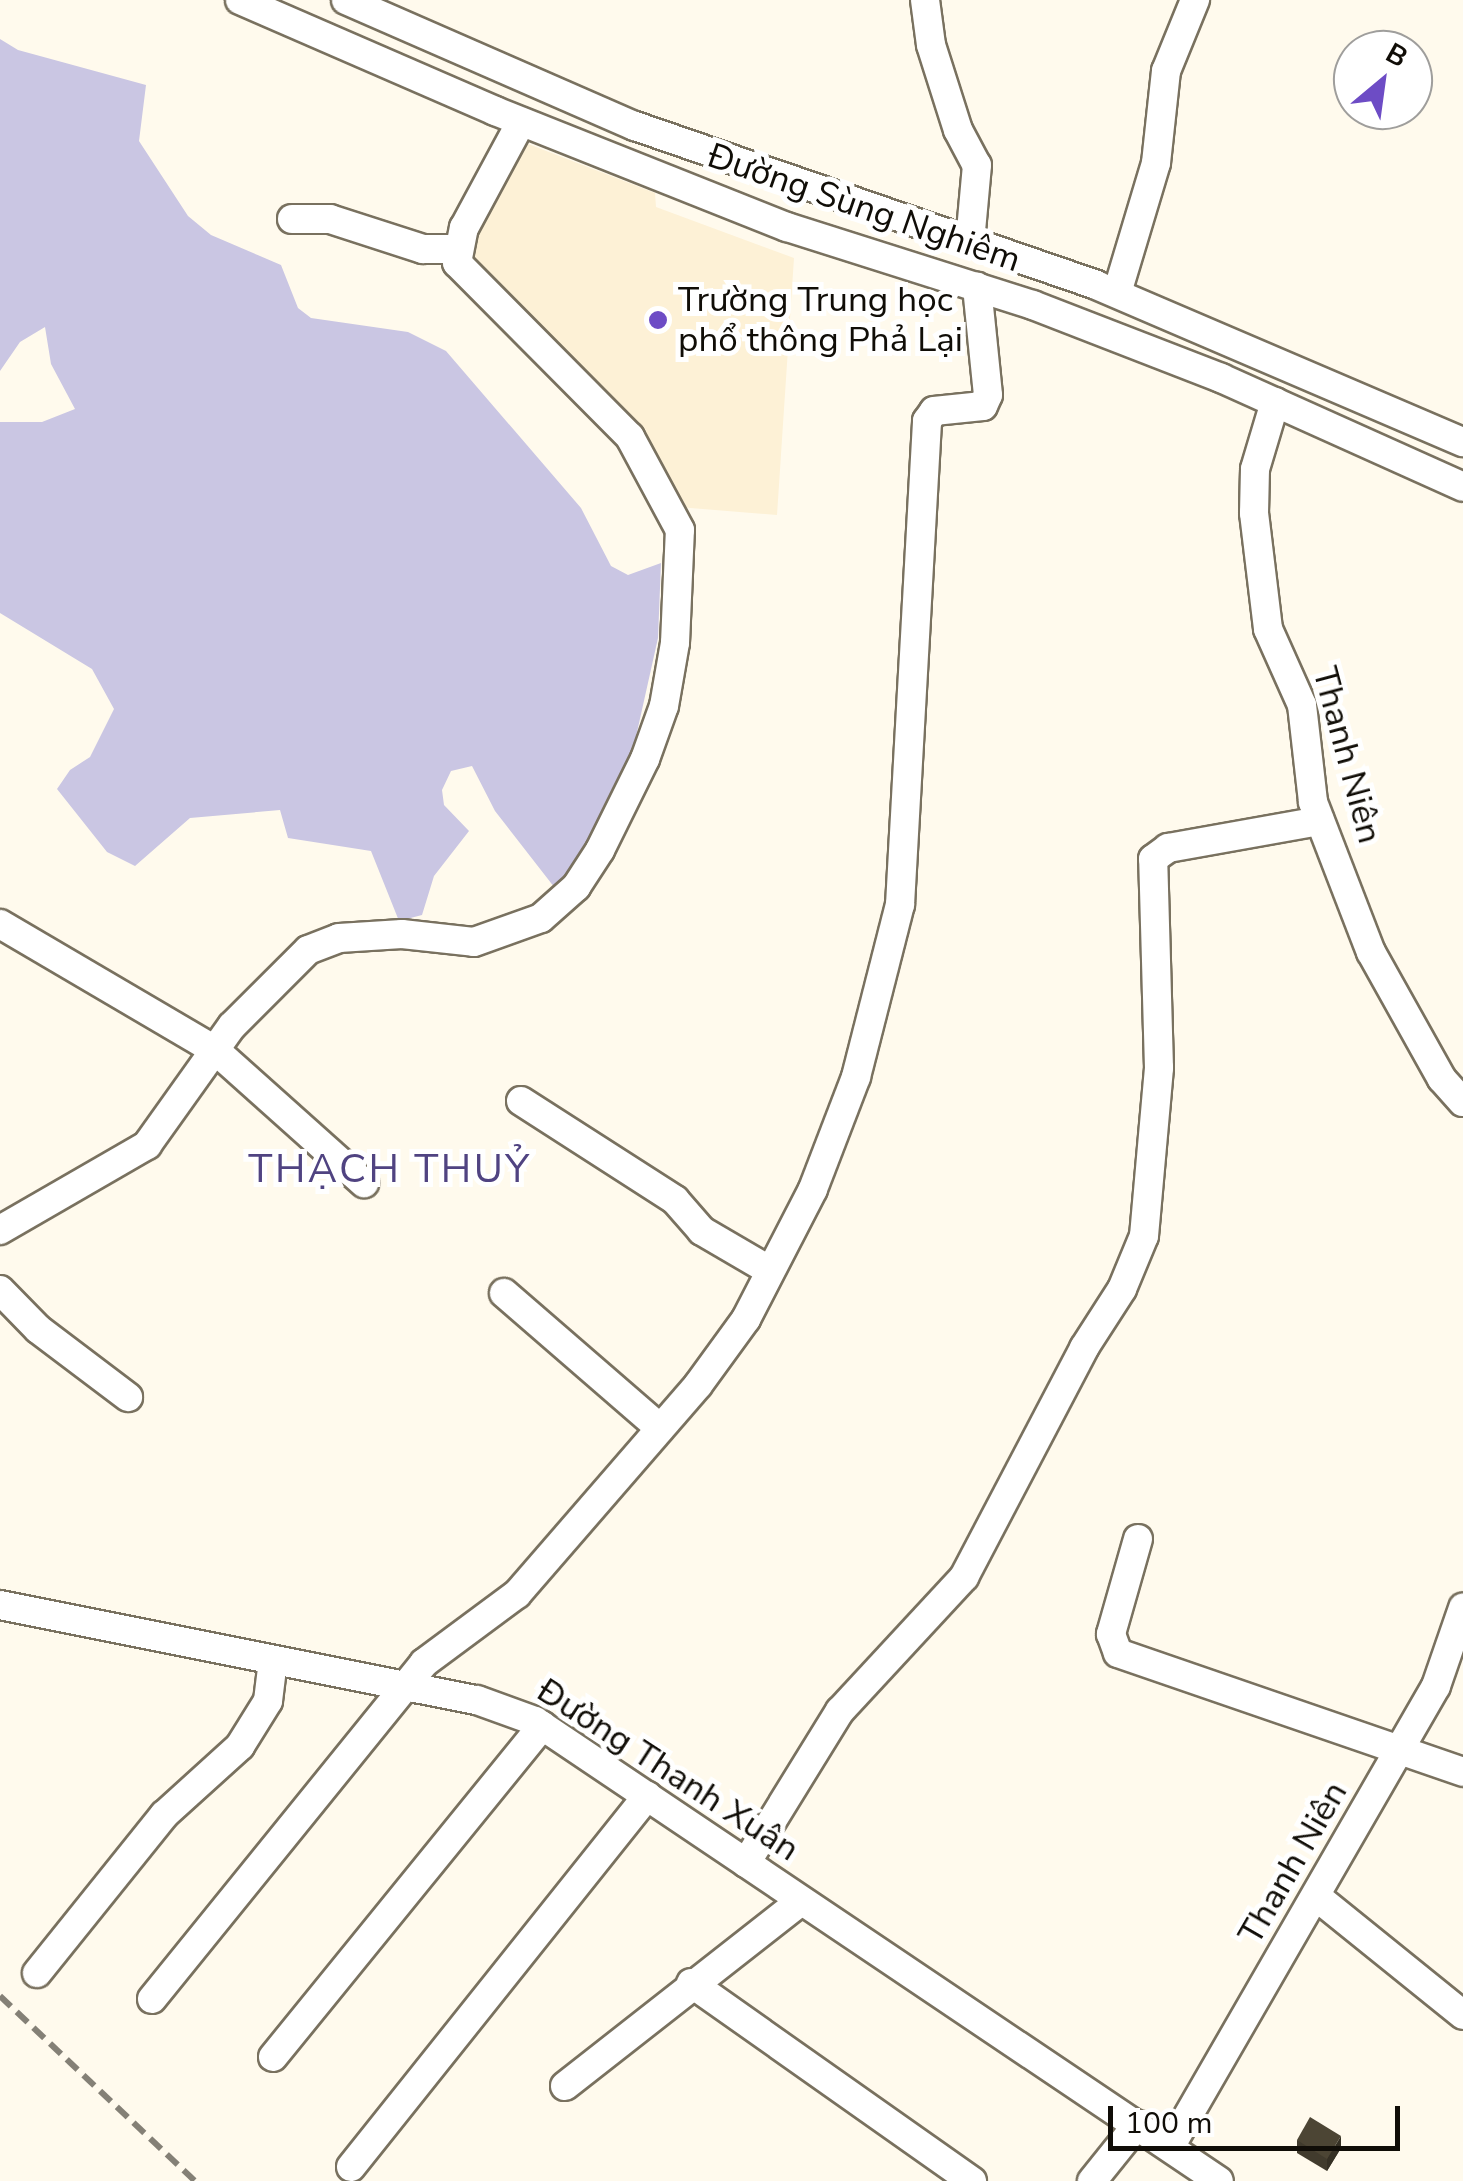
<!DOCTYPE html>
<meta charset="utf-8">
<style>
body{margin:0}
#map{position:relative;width:1463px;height:2181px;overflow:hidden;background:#fffaed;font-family:"Nunito Sans",sans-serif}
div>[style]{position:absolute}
.built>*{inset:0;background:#fdf1d6}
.forest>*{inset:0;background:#cac6e3}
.roads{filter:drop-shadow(2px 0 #79715f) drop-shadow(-2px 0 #79715f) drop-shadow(0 2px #79715f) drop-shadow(0 -2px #79715f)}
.minor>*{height:28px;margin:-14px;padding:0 14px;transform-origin:14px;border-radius:14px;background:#fff}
.rail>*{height:6px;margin-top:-3px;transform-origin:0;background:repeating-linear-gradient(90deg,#848076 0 15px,transparent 0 23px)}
.wall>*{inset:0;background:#413b2d}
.shaded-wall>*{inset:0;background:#353024}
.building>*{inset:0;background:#4c4534}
.dots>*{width:28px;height:28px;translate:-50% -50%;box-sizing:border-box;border:5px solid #fff;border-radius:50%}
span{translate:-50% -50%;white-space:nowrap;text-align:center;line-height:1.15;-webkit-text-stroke:10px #fff;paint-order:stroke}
.street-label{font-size:35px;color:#100d07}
.poi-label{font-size:35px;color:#100d07}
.left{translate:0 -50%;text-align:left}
.quarter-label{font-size:40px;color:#504381;letter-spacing:2.5px}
.north{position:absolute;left:1333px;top:30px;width:100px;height:100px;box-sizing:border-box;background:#fff;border:2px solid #9f9e9c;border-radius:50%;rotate:29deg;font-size:28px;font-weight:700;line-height:40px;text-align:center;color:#100d07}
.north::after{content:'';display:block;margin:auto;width:35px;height:45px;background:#6d4cc5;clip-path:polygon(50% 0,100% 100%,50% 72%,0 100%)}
.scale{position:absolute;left:1108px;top:2106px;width:292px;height:45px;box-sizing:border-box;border:5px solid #100d07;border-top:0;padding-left:12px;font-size:30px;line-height:35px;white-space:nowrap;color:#100d07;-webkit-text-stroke:8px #fff;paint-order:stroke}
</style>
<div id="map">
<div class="built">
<div style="clip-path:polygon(518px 140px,655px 193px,656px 207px,794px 258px,777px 515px,678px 507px,468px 257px)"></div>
</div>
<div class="forest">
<div style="clip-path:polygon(0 39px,18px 50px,146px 85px,139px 141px,188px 216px,211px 235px,281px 265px,298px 308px,311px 318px,408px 332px,446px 351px,581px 508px,611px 566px,628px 575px,661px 563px,658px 638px,627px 777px,594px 847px,558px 892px,495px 811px,472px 766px,451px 771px,442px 790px,444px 805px,469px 831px,434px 876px,422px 915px,399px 921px,371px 851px,288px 838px,280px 810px,190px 818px,135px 866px,107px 852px,57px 789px,70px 770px,90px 757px,114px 709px,92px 669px,0 613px,0 422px,42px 422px,75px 409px,51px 364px,45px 327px,20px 342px,0 371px)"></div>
</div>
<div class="roads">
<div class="minor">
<div style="left:240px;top:0;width:278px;rotate:23.5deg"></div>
<div style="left:495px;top:111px;width:314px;rotate:21.7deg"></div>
<div style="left:787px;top:227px;width:258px;rotate:17.6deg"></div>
<div style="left:1033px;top:305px;width:202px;rotate:21.2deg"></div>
<div style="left:1221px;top:378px;width:265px;rotate:24.2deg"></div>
<div style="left:346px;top:0;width:315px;rotate:23.6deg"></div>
<div style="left:635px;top:126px;width:488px;rotate:19deg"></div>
<div style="left:1096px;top:285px;width:399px;rotate:23.2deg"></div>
<div style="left:925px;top:0;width:45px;rotate:82.4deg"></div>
<div style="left:931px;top:45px;width:89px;rotate:72.4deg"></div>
<div style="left:958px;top:130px;width:40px;rotate:62deg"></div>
<div style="left:977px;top:165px;width:77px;rotate:95.2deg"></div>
<div style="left:292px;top:219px;width:38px"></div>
<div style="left:330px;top:219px;width:98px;rotate:17.9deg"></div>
<div style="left:423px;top:249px;width:32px"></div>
<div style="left:1117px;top:293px;width:136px;rotate:-73.3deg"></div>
<div style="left:1156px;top:163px;width:93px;rotate:-83.8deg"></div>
<div style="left:1166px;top:71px;width:77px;rotate:-67.8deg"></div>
<div style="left:1275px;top:402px;width:70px;rotate:106.6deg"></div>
<div style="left:1255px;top:469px;width:44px;rotate:91.3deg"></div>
<div style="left:1254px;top:513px;width:117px;rotate:83.1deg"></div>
<div style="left:1268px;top:629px;width:83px;rotate:65.9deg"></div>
<div style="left:1302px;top:705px;width:98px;rotate:83.5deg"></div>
<div style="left:1313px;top:802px;width:161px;rotate:68.9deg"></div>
<div style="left:1371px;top:952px;width:145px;rotate:60.8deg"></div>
<div style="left:1442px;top:1079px;width:31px;rotate:48deg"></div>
<div style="left:0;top:924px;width:249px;rotate:30.4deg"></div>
<div style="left:215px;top:1050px;width:200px;rotate:41.8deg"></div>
<div style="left:521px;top:1101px;width:183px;rotate:32.7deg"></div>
<div style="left:675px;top:1200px;width:41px;rotate:48.9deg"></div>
<div style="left:702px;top:1231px;width:78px;rotate:30.2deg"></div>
<div style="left:0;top:1230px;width:170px;rotate:-30deg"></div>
<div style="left:147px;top:1145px;width:146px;rotate:-54.5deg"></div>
<div style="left:232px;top:1026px;width:107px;rotate:-45deg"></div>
<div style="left:308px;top:950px;width:33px;rotate:-21deg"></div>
<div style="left:339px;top:938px;width:63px;rotate:-3.6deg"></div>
<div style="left:402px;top:934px;width:72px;rotate:6.3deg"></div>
<div style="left:474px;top:942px;width:71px;rotate:-19.7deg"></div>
<div style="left:541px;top:918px;width:47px;rotate:-41.5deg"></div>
<div style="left:576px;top:887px;width:44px;rotate:-57deg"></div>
<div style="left:600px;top:850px;width:102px;rotate:-63.7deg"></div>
<div style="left:645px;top:759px;width:56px;rotate:-70.3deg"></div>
<div style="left:664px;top:706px;width:64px;rotate:-80.1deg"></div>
<div style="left:675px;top:643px;width:113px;rotate:-87.5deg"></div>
<div style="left:680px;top:530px;width:106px;rotate:-118.3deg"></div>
<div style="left:630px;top:437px;width:245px;rotate:-134.8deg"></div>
<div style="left:457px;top:263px;width:36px;rotate:-79deg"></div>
<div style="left:464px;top:228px;width:120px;rotate:-61.7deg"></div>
<div style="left:0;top:1290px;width:54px;rotate:45.7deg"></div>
<div style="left:38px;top:1329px;width:113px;rotate:37.1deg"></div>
<div style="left:504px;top:1293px;width:206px;rotate:40.9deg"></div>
<div style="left:1138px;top:1539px;width:99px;rotate:105.9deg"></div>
<div style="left:1111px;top:1634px;width:20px;rotate:70deg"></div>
<div style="left:1118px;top:1653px;width:365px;rotate:19deg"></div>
<div style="left:0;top:1605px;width:486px;rotate:11.3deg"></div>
<div style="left:477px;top:1700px;width:62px;rotate:19.9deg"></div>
<div style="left:535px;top:1721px;width:824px;rotate:33.92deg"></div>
<div style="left:746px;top:1863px;width:179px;rotate:-58.3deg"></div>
<div style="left:840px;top:1711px;width:183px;rotate:-47.2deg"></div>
<div style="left:964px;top:1577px;width:259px;rotate:-62.3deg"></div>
<div style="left:1084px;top:1348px;width:70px;rotate:-57.2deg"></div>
<div style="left:1122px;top:1289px;width:57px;rotate:-67.5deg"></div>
<div style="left:1144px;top:1236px;width:169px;rotate:-84.9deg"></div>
<div style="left:1159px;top:1068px;width:209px;rotate:-91.6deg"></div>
<div style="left:1153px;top:859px;width:19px;rotate:-36deg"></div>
<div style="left:1168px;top:848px;width:154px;rotate:-10.1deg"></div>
<div style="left:1317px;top:1897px;width:188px;rotate:38.9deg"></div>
<div style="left:37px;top:1973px;width:203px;rotate:-51.2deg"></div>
<div style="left:164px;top:1815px;width:103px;rotate:-42.2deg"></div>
<div style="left:240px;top:1746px;width:53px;rotate:-58.1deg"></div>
<div style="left:268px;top:1701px;width:41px;rotate:-83deg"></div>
<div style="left:691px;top:1983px;width:344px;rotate:35.2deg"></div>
<div style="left:152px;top:1999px;width:432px;rotate:-51deg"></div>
<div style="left:424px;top:1663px;width:116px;rotate:-36.6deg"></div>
<div style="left:517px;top:1594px;width:276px;rotate:-49.1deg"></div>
<div style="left:698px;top:1385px;width:82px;rotate:-54deg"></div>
<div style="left:746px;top:1319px;width:146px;rotate:-62.7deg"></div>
<div style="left:813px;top:1189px;width:120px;rotate:-69deg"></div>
<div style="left:856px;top:1077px;width:178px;rotate:-75.7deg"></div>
<div style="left:900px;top:905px;width:485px;rotate:-86.8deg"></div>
<div style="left:927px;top:421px;width:12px;rotate:-55deg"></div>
<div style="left:934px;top:411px;width:49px;rotate:-5.8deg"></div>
<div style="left:983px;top:406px;width:12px;rotate:-66deg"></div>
<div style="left:988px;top:395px;width:109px;rotate:-95.8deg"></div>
<div style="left:273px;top:2057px;width:427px;rotate:-50.9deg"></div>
<div style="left:565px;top:2086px;width:300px;rotate:-38.1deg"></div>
<div style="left:1170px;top:2147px;width:532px;rotate:-60.01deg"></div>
<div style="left:1436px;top:1686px;width:83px;rotate:-70.9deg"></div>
<div style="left:351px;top:2167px;width:475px;rotate:-51.4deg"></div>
<div style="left:1092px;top:2181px;width:72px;rotate:-51.2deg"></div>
</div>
</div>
<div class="rail">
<div style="left:0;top:1996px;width:269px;rotate:43.5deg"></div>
</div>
<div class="wall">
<div style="clip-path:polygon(1297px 2140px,1341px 2148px,1327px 2171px,1297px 2153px)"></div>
</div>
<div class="shaded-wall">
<div style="clip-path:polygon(1341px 2136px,1341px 2148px,1327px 2171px,1327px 2159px)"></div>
</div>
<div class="building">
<div style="clip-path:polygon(1310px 2117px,1341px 2136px,1327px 2159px,1297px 2140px)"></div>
</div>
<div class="dots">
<div style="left:658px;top:320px;background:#6d4cc5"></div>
</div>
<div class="street-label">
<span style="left:864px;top:208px;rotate:19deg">Đường Sùng Nghiêm</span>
<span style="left:1347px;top:755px;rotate:75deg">Thanh Niên</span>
<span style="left:668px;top:1770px;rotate:33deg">Đường Thanh Xuân</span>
<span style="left:1293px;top:1863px;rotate:-60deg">Thanh Niên</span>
</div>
<div class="poi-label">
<span class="left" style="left:678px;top:320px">Trường Trung học<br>phổ thông Phả Lại</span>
</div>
<div class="quarter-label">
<span style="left:390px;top:1169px">THẠCH THUỶ</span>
</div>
<div class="north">B</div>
<div class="scale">100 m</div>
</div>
